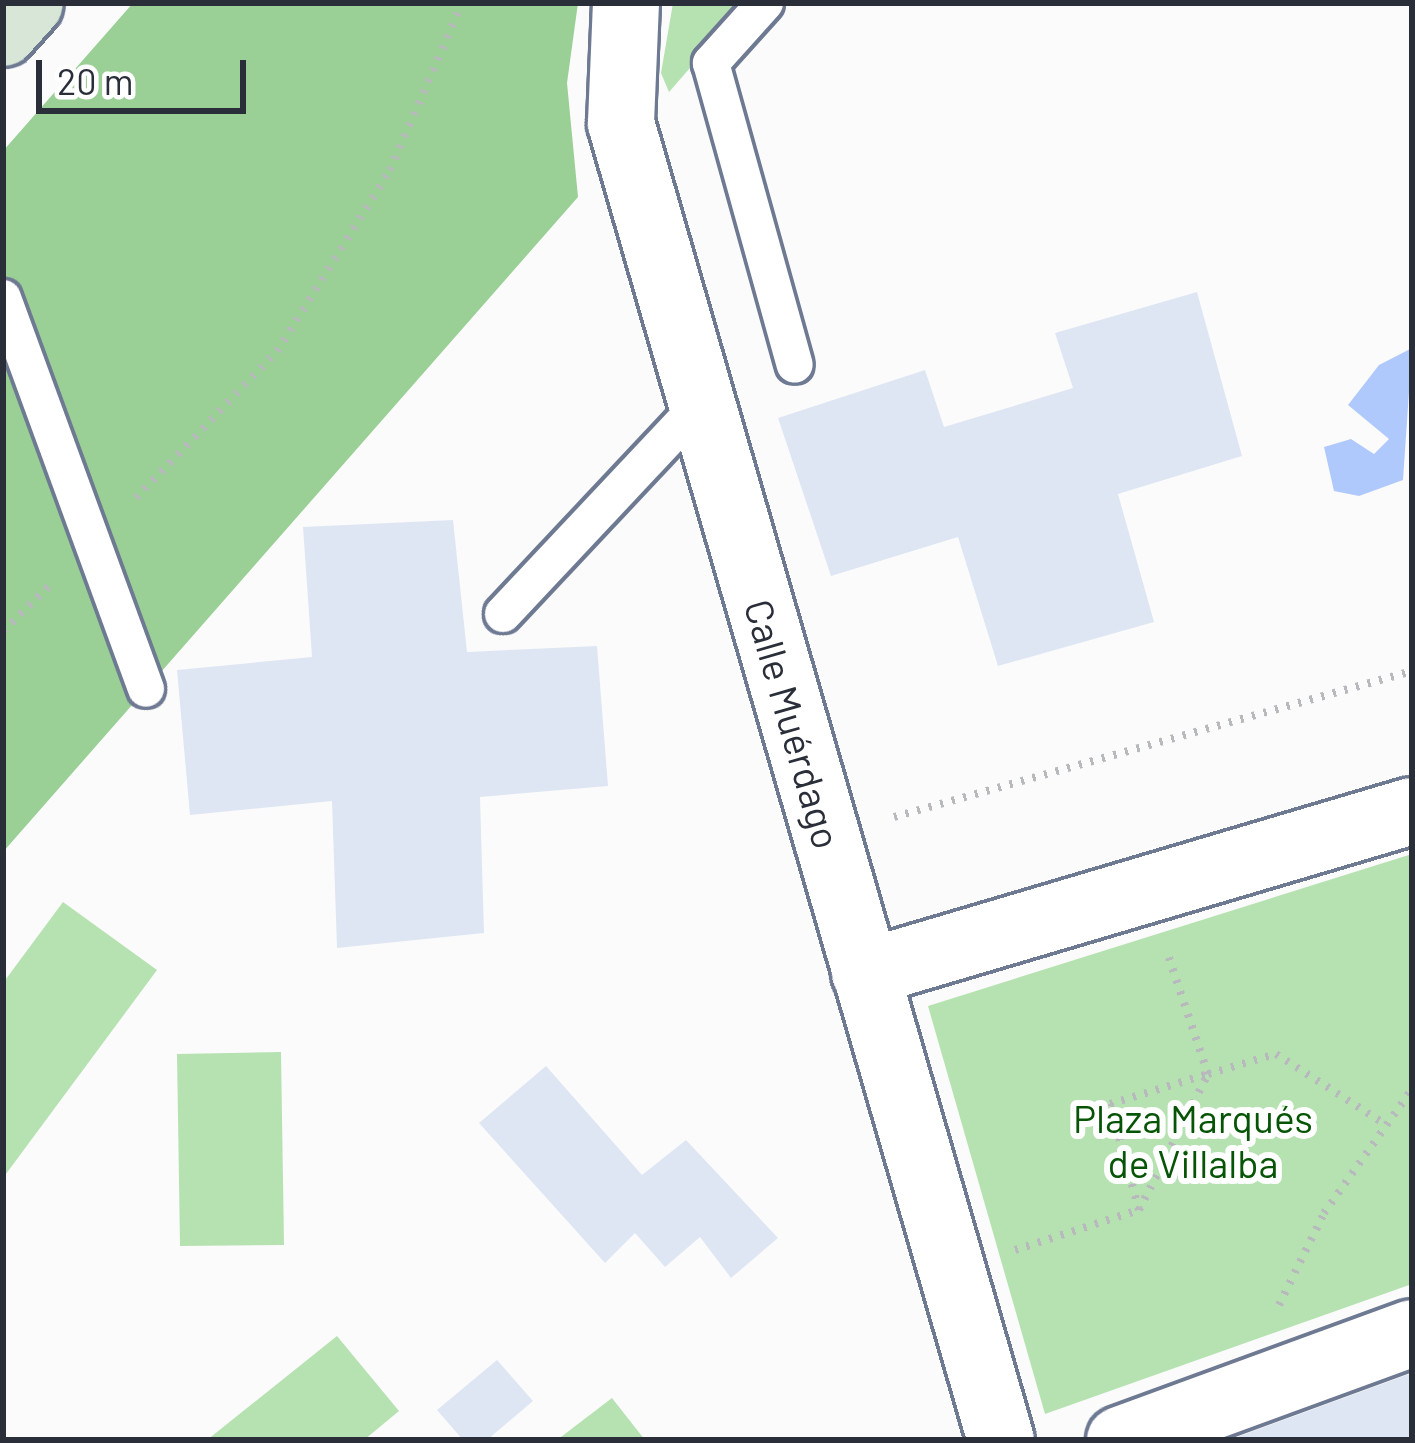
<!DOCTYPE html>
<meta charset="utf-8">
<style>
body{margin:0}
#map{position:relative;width:1415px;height:1443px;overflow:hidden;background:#fbfbfb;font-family:Barlow,sans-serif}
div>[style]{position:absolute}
.green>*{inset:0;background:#b6e2b2}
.forest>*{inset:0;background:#9acf95}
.water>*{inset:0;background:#b0c9fd}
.building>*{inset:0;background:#dfe6f3}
.path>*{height:8px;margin-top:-4px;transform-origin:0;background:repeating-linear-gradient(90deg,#b8b9bd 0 3px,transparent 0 12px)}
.roads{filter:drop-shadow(3px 0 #6e7992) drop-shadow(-3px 0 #6e7992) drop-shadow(0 3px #6e7992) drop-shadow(0 -3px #6e7992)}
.lane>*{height:36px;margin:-18px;padding:0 18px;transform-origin:18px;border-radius:18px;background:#fff}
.street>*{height:66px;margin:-33px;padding:0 33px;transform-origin:33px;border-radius:33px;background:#fff}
.secondary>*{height:66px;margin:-33px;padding:0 33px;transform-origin:33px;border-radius:33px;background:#d7e6d6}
span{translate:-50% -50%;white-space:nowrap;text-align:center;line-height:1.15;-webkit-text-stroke:12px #fff;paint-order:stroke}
.street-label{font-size:39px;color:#292e39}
.park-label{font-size:39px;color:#065405}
.frame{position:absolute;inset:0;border:6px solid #292e39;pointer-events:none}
.scale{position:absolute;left:36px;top:60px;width:210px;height:54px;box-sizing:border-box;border:6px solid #292e39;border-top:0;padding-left:15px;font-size:36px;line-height:42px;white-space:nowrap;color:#292e39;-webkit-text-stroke:9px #fff;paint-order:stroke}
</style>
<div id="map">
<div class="green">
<div style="clip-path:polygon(673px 3px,747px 3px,669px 92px,661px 73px)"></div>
<div style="clip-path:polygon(1412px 854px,1412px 1284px,1045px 1414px,928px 1006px)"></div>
<div style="clip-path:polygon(63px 902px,157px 970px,3px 1178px,3px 983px)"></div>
<div style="clip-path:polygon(281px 1052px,284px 1245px,180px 1246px,177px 1054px)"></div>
<div style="clip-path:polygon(337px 1336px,399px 1411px,364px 1440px,207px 1440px)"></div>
<div style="clip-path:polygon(612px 1398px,645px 1440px,557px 1440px)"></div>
</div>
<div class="forest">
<div style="clip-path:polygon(133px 3px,578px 3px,567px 83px,578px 197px,3px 852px,3px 151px)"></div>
</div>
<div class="water">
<div style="clip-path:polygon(1412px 348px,1403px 480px,1359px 496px,1334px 491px,1324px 447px,1351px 439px,1374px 454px,1389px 439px,1348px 405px,1379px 365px)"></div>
</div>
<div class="building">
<div style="clip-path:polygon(1197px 292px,1242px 456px,1118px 494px,1154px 622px,998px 666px,958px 537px,831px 576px,778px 418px,925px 370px,944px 427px,1073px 388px,1055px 333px)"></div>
<div style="clip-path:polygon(453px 520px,467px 652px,597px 646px,608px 786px,480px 797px,484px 933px,337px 948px,332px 801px,190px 815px,177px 670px,312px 657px,303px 527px)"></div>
<div style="clip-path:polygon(546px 1066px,642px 1175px,686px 1140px,778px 1238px,731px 1278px,700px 1237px,665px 1267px,635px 1233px,605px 1263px,479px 1123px)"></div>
<div style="clip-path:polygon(497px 1360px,533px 1401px,487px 1440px,463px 1440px,437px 1410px)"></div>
<div style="clip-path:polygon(1412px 1373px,1412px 1440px,1229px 1440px)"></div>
</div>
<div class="path">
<div style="left:136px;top:498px;width:204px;rotate:-46.2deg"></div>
<div style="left:277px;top:351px;width:213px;rotate:-58deg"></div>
<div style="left:390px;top:170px;width:182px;rotate:-66.7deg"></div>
<div style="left:3px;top:631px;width:64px;rotate:-44.4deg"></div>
<div style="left:894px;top:817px;width:538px;rotate:-15.74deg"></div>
<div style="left:1139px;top:1210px;width:110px;rotate:-105.3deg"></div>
<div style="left:1110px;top:1104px;width:102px;rotate:-17deg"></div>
<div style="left:1208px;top:1074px;width:126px;rotate:-108.6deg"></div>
<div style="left:1015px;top:1250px;width:130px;rotate:-17.9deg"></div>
<div style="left:1139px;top:1210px;width:153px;rotate:-63.1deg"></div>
<div style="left:1208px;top:1074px;width:71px;rotate:-16.4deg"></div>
<div style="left:1276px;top:1054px;width:131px;rotate:32.8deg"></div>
<div style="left:1279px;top:1305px;width:102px;rotate:-63.9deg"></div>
<div style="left:1324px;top:1213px;width:152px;rotate:-54.6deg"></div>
</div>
<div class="roads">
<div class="lane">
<div style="left:765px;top:3px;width:81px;rotate:132deg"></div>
<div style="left:711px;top:63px;width:313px;rotate:74.5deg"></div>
<div style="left:3px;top:298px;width:416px;rotate:69.9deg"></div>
<div style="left:503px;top:614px;width:289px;rotate:-46.8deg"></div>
</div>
<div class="street">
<div style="left:626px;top:3px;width:120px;rotate:92.4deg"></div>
<div style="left:621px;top:123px;width:1371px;rotate:73.91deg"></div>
<div style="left:865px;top:973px;width:570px;rotate:-16.5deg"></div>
<div style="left:1120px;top:1440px;width:311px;rotate:-20.1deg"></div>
</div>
<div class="secondary">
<div style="left:3px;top:33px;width:40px;rotate:-48deg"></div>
</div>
</div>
<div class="street-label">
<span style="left:793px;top:724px;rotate:74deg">Calle Muérdago</span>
</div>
<div class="park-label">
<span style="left:1193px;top:1141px">Plaza Marqués<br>de Villalba</span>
</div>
<div class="frame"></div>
<div class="scale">20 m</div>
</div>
